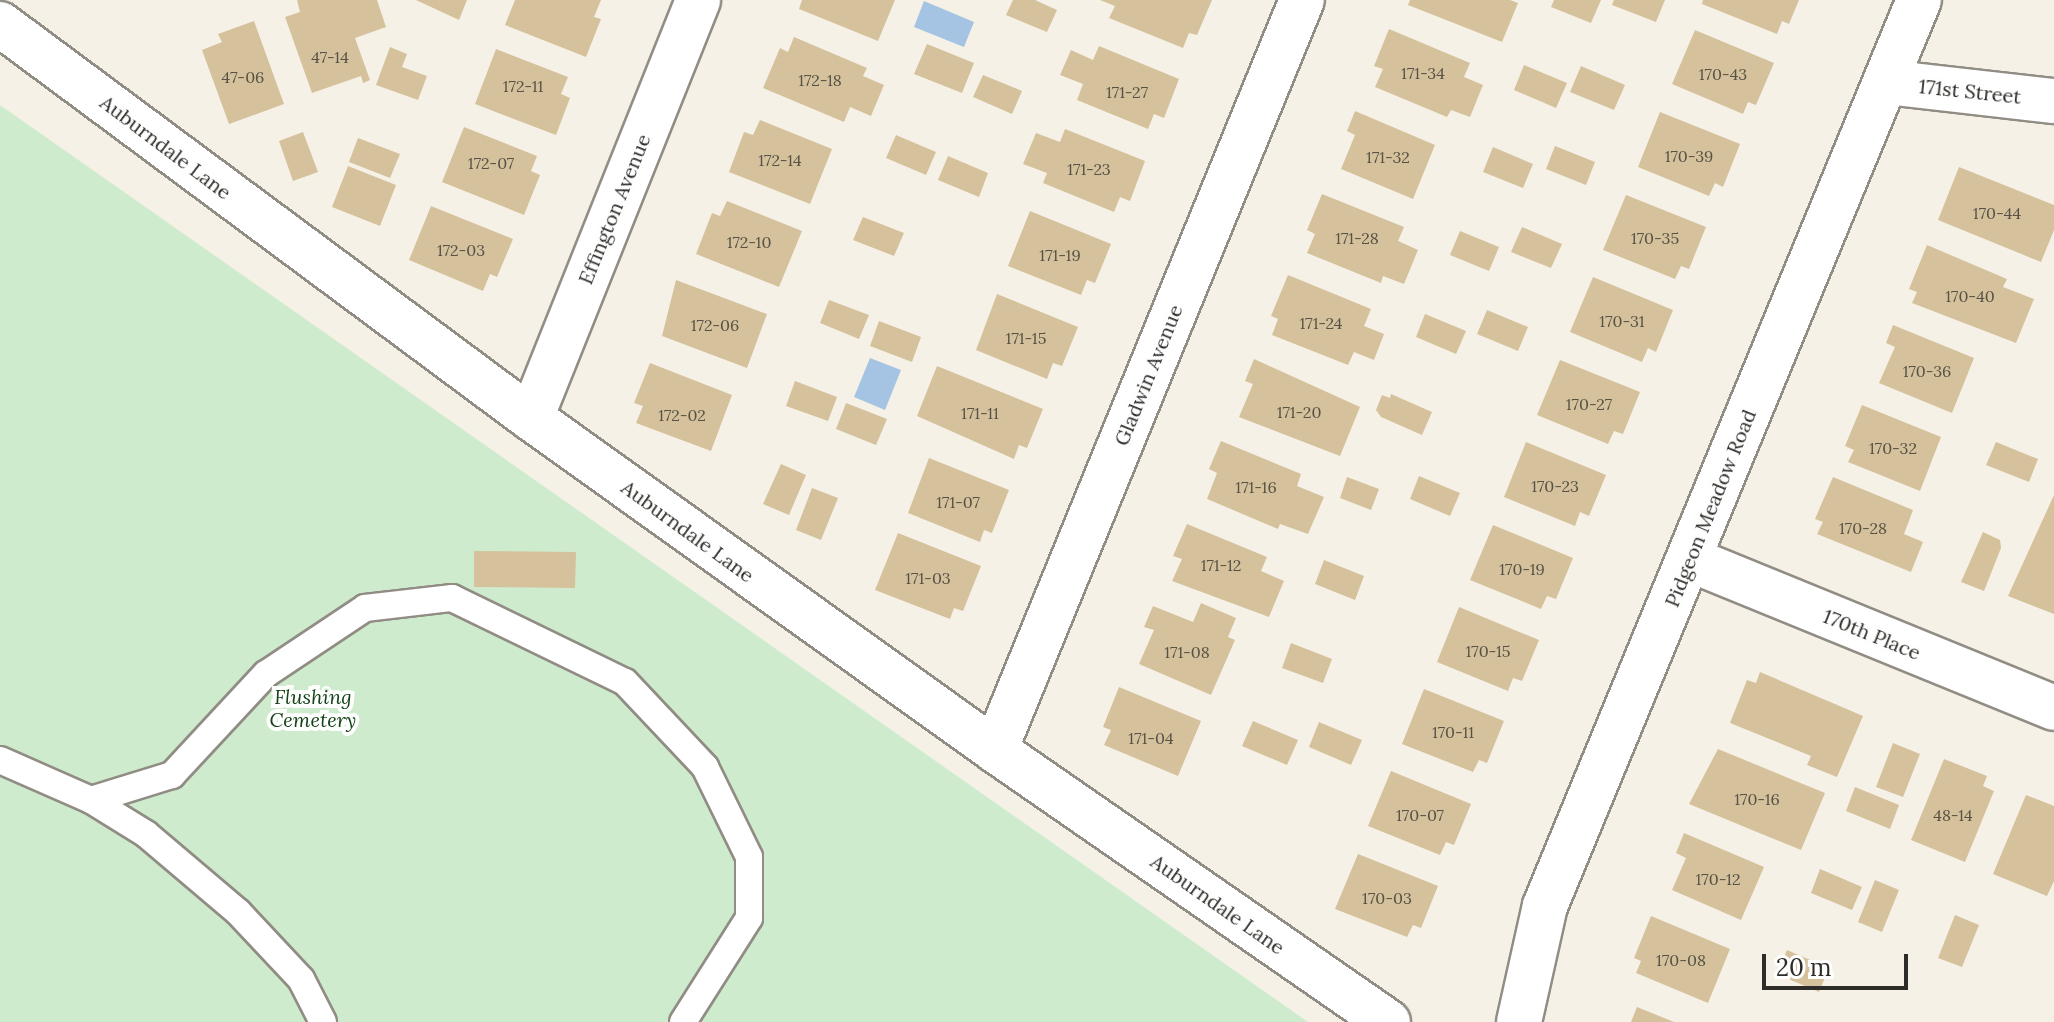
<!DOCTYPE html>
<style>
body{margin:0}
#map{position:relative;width:2054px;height:1022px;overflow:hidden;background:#f6f1e7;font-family:Lora,serif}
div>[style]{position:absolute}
.green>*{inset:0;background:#ceeccd}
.water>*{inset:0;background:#a5c3e2}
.building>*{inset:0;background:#d5c29c}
.roads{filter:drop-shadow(2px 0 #918c84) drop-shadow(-2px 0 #918c84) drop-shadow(0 2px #918c84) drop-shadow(0 -2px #918c84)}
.lane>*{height:26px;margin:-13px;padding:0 13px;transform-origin:13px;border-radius:13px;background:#fff}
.street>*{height:44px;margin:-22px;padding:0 22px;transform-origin:22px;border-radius:22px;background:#fff}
span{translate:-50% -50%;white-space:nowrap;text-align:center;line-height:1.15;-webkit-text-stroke:8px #fefefe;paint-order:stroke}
.number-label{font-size:16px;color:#575245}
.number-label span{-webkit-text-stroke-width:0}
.street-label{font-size:20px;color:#2d2c28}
.park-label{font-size:20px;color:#164218;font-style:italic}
.scale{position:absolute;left:1762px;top:954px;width:146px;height:36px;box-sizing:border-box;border:4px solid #2d2c28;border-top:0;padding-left:10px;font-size:24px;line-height:28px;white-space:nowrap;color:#2d2c28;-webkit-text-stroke:6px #fefefe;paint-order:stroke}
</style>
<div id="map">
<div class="green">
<div style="clip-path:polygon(0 105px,1308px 1022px,0 1022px)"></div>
</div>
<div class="water">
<div style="clip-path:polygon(924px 1px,974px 22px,964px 47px,914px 27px)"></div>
<div style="clip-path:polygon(870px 358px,901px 370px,885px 410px,854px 397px)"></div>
</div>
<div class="building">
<div style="clip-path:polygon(297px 0,377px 0,386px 27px,355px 38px,370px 80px,363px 83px,361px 76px,312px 93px,285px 17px,300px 12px)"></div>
<div style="clip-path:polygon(416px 0,467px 0,459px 20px)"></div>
<div style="clip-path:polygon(515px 0,601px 0,594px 17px,601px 19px,586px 57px,505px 25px)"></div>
<div style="clip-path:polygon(802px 0,895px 0,878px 41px,799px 9px)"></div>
<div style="clip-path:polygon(1013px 0,1035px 0,1057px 10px,1047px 32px,1006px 15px)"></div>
<div style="clip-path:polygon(1100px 0,1212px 0,1197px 35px,1189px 33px,1183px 48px,1109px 18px,1115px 6px)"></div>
<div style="clip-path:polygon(1410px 0,1510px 0,1518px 3px,1502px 42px,1408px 5px)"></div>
<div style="clip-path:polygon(1554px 0,1601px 0,1591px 23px,1551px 7px)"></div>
<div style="clip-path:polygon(1614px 0,1665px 0,1656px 22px,1612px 5px)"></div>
<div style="clip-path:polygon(1703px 0,1799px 0,1789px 24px,1782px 21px,1777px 34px,1702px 4px)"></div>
<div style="clip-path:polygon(254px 21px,284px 104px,229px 124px,202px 50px,222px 42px,218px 34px)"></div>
<div style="clip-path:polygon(1389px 29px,1470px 63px,1464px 77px,1483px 85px,1470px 117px,1451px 110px,1447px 117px,1375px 87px,1383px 69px,1374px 66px)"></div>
<div style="clip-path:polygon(1695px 30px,1774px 63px,1756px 105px,1748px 102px,1743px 114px,1672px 84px)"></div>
<div style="clip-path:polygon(794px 37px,867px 68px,863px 76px,884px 85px,871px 116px,850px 107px,844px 122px,763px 88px,780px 48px,788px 52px)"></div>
<div style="clip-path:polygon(927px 44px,974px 63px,962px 93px,914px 74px)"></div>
<div style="clip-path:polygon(1099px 46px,1179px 79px,1164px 118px,1154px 114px,1148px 129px,1077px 100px,1083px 84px,1060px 75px,1071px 50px,1093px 60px)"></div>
<div style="clip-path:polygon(390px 47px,407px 54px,402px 67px,427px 76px,418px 100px,376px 85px)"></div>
<div style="clip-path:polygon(496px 49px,568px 77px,561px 94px,570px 98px,556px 135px,475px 104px)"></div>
<div style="clip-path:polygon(1524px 65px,1567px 83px,1556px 108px,1514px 90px)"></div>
<div style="clip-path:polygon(1581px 66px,1625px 85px,1614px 110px,1570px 92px)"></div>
<div style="clip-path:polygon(983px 75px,1022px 91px,1012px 114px,973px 97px)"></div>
<div style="clip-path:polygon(1355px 111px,1435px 145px,1413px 199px,1341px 169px,1355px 135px,1347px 131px)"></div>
<div style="clip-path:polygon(1660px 112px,1740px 144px,1723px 187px,1715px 183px,1709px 196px,1638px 167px)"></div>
<div style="clip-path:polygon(760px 120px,832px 149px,810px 204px,729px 172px,744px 132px,753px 135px)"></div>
<div style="clip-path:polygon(464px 127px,537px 156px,531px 171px,540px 175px,524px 215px,442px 182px)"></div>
<div style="clip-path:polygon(1065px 129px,1145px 161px,1130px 201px,1120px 197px,1114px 212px,1043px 183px,1047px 173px,1023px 164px,1036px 133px,1060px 142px)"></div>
<div style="clip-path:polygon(303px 132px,318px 172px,293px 181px,279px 141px)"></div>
<div style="clip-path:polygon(896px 135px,936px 152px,926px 175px,886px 158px)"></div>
<div style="clip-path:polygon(358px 138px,400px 154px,390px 178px,349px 162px)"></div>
<div style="clip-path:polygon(1555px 146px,1595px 162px,1586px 185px,1546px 169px)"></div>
<div style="clip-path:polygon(1493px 147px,1533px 164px,1523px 188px,1483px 172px)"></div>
<div style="clip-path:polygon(948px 156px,988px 173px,979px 197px,938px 180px)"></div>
<div style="clip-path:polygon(348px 166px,396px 185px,380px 226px,332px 207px)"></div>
<div style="clip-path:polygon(1959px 167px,2054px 205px,2054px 230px,2041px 262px,1938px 220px)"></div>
<div style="clip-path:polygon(1322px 194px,1404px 227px,1398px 241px,1418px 250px,1404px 284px,1383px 276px,1381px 283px,1307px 253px,1315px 234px,1307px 230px)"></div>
<div style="clip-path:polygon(1626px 195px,1706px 227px,1689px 269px,1681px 266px,1675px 279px,1603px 250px)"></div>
<div style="clip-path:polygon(727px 201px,802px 231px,779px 287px,696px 254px,712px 213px,720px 216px)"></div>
<div style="clip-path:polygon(431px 206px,513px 239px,497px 277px,490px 274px,483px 291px,409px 260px)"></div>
<div style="clip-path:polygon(1030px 211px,1111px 244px,1095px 283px,1087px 280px,1081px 295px,1008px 266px)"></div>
<div style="clip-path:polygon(863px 217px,904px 233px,894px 256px,853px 240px)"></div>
<div style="clip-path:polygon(1522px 227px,1562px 244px,1551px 268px,1511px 252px)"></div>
<div style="clip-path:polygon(1460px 231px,1499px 247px,1489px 271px,1450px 255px)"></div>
<div style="clip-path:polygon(1927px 245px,2007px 279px,2003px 287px,2034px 299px,2016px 343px,1912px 303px,1917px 292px,1909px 289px)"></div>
<div style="clip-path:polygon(1288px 275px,1371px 309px,1364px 326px,1384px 334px,1374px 360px,1354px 352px,1348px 365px,1272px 335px,1278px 319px,1271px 316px)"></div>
<div style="clip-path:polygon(1593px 277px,1673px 310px,1656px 352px,1648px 348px,1642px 362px,1570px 332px)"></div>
<div style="clip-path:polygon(676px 280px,767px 314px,747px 368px,662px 336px)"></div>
<div style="clip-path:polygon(997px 294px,1078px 327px,1062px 366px,1053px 363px,1047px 379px,976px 350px)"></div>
<div style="clip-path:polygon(829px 300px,869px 315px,859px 339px,820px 323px)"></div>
<div style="clip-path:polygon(1487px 310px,1528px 327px,1518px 351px,1477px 334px)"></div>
<div style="clip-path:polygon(1425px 314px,1466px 331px,1456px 354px,1416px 337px)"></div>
<div style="clip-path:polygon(879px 321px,921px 337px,912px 362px,870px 346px)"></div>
<div style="clip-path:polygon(1893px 325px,1974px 358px,1952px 413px,1879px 383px,1895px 347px,1886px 343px)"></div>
<div style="clip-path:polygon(1254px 359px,1360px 407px,1340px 456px,1239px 417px,1253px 384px,1245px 381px)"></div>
<div style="clip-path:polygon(1560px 360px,1640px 392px,1623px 434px,1614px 431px,1608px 444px,1537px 415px)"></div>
<div style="clip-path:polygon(650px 363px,732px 395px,711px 451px,636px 423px,643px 406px,634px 403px)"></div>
<div style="clip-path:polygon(937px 366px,1043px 409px,1027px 448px,1019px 445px,1014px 459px,917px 416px)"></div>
<div style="clip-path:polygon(795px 381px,837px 397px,828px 421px,786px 406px)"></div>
<div style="clip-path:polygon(1391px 394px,1432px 412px,1422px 435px,1381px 417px,1376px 410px,1382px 395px,1390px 398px)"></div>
<div style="clip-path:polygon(846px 403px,887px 419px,876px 445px,836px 429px)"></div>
<div style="clip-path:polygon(1862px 405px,1941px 437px,1920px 491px,1848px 462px,1854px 450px,1845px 446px)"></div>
<div style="clip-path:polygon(1221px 441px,1301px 474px,1297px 486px,1324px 497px,1308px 534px,1280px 524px,1278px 529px,1207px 499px,1217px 473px,1209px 469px)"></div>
<div style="clip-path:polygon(1526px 442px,1606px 475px,1589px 516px,1580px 512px,1575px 526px,1504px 497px)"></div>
<div style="clip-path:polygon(1996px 442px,2038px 459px,2029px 482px,1986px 465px)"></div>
<div style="clip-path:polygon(929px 458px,1009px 490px,992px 533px,984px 530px,980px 542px,908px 513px)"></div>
<div style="clip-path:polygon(781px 464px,806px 475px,789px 515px,763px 504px)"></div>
<div style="clip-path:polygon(1419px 476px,1460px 493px,1450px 516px,1410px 499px)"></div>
<div style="clip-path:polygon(1347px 477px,1379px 489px,1371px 510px,1340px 498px)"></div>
<div style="clip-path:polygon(1833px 477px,1913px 510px,1904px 534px,1923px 542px,1911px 572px,1817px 534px,1823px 522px,1815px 519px)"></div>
<div style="clip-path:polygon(812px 488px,838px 498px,821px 540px,796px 530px)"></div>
<div style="clip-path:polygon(2054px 495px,2054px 614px,2008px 596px)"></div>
<div style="clip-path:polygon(1187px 524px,1267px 557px,1261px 571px,1284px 581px,1269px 617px,1172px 581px,1182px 559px,1173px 556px)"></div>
<div style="clip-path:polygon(1493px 525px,1573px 558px,1556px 599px,1547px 596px,1541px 609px,1470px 580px)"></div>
<div style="clip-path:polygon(1983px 532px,2000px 540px,2001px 548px,1984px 591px,1961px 582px)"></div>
<div style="clip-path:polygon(898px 533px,981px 566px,963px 611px,954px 608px,950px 619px,875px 590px)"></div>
<div style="clip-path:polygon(474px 551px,576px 552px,575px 588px,474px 587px)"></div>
<div style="clip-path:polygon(1324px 560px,1364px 576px,1355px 600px,1315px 584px)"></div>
<div style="clip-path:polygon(1201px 603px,1236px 618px,1228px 637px,1235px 640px,1211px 695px,1139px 664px,1154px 630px,1144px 627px,1153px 606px,1193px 622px)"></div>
<div style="clip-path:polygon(1459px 607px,1539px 640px,1522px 681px,1513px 678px,1508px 691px,1437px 662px)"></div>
<div style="clip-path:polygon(1291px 643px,1332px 659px,1323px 683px,1282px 668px)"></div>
<div style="clip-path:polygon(1760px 672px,1863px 716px,1837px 777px,1807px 765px,1811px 756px,1730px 723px,1747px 680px,1756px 683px)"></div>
<div style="clip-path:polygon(1119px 687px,1201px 721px,1178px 776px,1104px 745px,1111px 730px,1103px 727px)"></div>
<div style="clip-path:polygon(1424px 689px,1504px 721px,1487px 763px,1479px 760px,1473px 772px,1402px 744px)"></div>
<div style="clip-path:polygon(1253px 721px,1298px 740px,1287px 765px,1242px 746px)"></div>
<div style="clip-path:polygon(1319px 722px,1362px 740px,1351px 765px,1309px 747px)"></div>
<div style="clip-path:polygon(1893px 743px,1920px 754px,1903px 797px,1876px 787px)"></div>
<div style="clip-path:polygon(1718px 749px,1825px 793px,1801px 850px,1689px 804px)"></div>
<div style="clip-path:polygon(1944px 759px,1987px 776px,1983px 786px,1994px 791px,1965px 862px,1911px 840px)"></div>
<div style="clip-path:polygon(1391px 771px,1471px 804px,1454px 845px,1446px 842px,1440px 855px,1368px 826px)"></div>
<div style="clip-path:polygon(1855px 787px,1899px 805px,1890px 829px,1846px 811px)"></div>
<div style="clip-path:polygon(2026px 795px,2054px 806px,2054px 881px,2047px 896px,1993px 874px)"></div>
<div style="clip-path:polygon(1684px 833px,1764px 867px,1741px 920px,1672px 890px,1686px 858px,1676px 853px)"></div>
<div style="clip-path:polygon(1358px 854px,1438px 886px,1421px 928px,1413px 925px,1407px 937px,1335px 909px)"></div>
<div style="clip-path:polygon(1820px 869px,1862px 887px,1852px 910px,1811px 893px)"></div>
<div style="clip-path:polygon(1875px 880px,1899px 890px,1882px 932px,1858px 922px)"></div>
<div style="clip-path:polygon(1955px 915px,1979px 925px,1962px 967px,1938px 958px)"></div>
<div style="clip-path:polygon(1651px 916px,1730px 949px,1708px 1003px,1636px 973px,1641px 961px,1634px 958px)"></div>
<div style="clip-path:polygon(1787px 950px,1829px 968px,1819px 992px,1777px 974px)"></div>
<div style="clip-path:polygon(1637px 1007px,1674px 1022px,1631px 1022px)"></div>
</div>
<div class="roads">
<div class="lane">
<div style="left:0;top:760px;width:99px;rotate:23.7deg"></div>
<div style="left:91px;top:800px;width:85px;rotate:-17.2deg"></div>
<div style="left:172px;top:775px;width:138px;rotate:-47.1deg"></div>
<div style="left:266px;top:674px;width:119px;rotate:-33.7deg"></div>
<div style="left:365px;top:608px;width:88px;rotate:-6.6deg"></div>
<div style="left:452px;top:598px;width:192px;rotate:25.9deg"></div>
<div style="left:625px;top:682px;width:117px;rotate:46.7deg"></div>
<div style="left:705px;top:767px;width:100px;rotate:63.9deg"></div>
<div style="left:749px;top:857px;width:61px;rotate:90deg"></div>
<div style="left:749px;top:918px;width:123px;rotate:122.4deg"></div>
<div style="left:91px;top:800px;width:65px;rotate:31.7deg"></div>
<div style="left:146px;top:834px;width:121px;rotate:40.3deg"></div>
<div style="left:238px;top:912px;width:92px;rotate:46.8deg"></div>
<div style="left:301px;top:979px;width:48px;rotate:62.9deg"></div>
</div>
<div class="street">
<div style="left:0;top:24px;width:661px;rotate:36.58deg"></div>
<div style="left:531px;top:418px;width:571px;rotate:35.58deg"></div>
<div style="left:995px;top:750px;width:478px;rotate:34.7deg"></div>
<div style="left:1886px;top:82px;width:169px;rotate:6.5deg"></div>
<div style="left:531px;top:418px;width:450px;rotate:-68.2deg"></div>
<div style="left:1689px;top:559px;width:394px;rotate:22.2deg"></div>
<div style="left:995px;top:750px;width:810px;rotate:-67.74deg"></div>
<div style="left:1519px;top:1022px;width:119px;rotate:-77.4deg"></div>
<div style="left:1545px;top:906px;width:980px;rotate:-67.57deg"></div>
</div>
</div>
<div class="number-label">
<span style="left:330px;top:57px">47-14</span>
<span style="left:1423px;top:73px">171-34</span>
<span style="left:1723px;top:74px">170-43</span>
<span style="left:243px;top:77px">47-06</span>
<span style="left:820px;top:80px">172-18</span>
<span style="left:523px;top:86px">172-11</span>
<span style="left:1127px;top:92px">171-27</span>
<span style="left:1689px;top:156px">170-39</span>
<span style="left:1388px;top:157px">171-32</span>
<span style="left:780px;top:160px">172-14</span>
<span style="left:491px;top:163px">172-07</span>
<span style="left:1089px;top:169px">171-23</span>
<span style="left:1997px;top:213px">170-44</span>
<span style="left:1357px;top:238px">171-28</span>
<span style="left:1655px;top:238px">170-35</span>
<span style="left:749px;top:242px">172-10</span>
<span style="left:461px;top:250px">172-03</span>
<span style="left:1060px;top:255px">171-19</span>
<span style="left:1970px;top:296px">170-40</span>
<span style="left:1622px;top:321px">170-31</span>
<span style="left:1321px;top:323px">171-24</span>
<span style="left:715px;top:325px">172-06</span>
<span style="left:1026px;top:338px">171-15</span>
<span style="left:1927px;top:371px">170-36</span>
<span style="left:1589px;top:404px">170-27</span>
<span style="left:1299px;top:412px">171-20</span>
<span style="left:980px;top:413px">171-11</span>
<span style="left:682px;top:415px">172-02</span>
<span style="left:1893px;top:448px">170-32</span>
<span style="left:1555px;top:486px">170-23</span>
<span style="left:1256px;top:487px">171-16</span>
<span style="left:958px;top:502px">171-07</span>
<span style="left:1863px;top:528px">170-28</span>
<span style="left:1221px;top:565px">171-12</span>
<span style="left:1522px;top:569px">170-19</span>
<span style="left:928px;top:578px">171-03</span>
<span style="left:1488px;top:651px">170-15</span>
<span style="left:1187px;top:652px">171-08</span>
<span style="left:1453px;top:732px">170-11</span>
<span style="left:1151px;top:738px">171-04</span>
<span style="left:1757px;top:799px">170-16</span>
<span style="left:1420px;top:815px">170-07</span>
<span style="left:1953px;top:815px">48-14</span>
<span style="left:1718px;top:879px">170-12</span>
<span style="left:1387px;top:898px">170-03</span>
<span style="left:1681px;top:960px">170-08</span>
</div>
<div class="street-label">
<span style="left:1970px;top:91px;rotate:6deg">171st Street</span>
<span style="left:166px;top:147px;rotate:37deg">Auburndale Lane</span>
<span style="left:614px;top:209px;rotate:-68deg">Effington Avenue</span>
<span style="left:1148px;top:375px;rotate:-68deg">Gladwin Avenue</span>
<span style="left:1710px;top:508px;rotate:-68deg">Pidgeon Meadow Road</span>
<span style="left:688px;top:531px;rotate:36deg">Auburndale Lane</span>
<span style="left:1872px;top:634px;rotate:22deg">170th Place</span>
<span style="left:1218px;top:904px;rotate:35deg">Auburndale Lane</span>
</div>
<div class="park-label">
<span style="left:313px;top:708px">Flushing<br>Cemetery</span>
</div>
<div class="scale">20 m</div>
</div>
